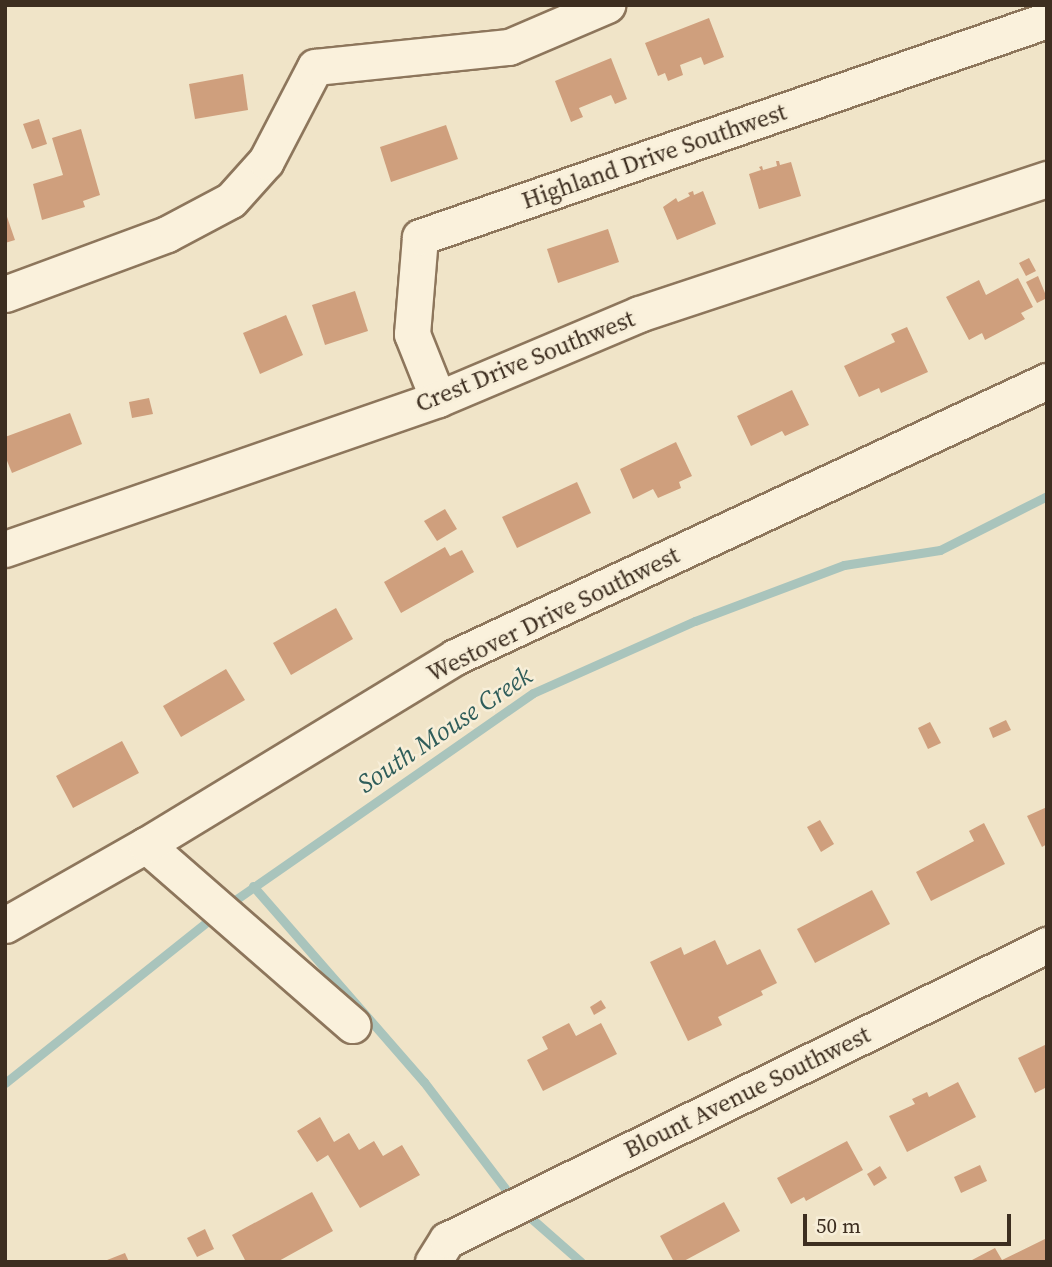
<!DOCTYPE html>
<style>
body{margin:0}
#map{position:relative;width:1052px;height:1267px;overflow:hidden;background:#f0e4c8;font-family:"Source Serif 4",serif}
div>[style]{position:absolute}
.stream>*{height:9px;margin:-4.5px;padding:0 4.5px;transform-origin:4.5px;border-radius:4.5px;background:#a9c4bc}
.building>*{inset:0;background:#cf9f7d}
.roads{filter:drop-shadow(2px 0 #8d765c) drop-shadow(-2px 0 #8d765c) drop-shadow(0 2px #8d765c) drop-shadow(0 -2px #8d765c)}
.minor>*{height:35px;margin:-17.5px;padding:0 17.5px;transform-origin:17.5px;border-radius:17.5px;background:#faf1dc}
span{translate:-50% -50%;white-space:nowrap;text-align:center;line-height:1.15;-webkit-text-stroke:5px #f7eed8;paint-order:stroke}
.street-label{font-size:24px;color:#3d2e20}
.water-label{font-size:26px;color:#2f5d5a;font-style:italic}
.frame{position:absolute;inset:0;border:7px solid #3d2e20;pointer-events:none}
.scale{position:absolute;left:803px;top:1214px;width:208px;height:32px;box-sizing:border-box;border:4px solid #3d2e20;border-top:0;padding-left:9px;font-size:21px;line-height:24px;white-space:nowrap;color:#3d2e20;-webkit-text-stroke:5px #f7eed8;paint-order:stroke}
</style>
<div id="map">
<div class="stream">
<div style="left:253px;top:886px;width:260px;rotate:48.9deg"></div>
<div style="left:424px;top:1082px;width:147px;rotate:52.7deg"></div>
<div style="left:228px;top:905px;width:371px;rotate:-34.8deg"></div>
<div style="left:533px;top:693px;width:177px;rotate:-24deg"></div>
<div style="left:695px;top:621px;width:159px;rotate:-20.6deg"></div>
<div style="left:844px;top:565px;width:97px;rotate:-8.9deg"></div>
<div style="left:940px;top:550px;width:120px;rotate:-26.8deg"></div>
<div style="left:5px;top:1083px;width:271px;rotate:-38.6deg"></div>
<div style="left:524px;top:1212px;width:76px;rotate:41.3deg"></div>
</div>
<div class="building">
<div style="clip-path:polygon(709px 18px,724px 57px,704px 65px,701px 57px,680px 65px,683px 75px,668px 81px,665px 73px,658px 76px,645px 43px)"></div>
<div style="clip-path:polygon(611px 58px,627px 99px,615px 104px,611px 95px,579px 108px,583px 117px,571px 122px,555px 81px)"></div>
<div style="clip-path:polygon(243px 74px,248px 110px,195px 119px,189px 84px)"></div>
<div style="clip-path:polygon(39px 119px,47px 144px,32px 149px,23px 124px)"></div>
<div style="clip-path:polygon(446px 125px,458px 159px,391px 182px,380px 147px)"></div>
<div style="clip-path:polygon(81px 129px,100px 195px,83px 201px,85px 207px,42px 220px,33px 184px,63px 175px,52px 138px)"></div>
<div style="clip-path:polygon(776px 161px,779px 161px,780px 165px,791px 162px,801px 196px,759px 209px,749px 174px,761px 170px,759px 167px,762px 166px,763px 170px,777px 166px)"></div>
<div style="clip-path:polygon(693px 191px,694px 195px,703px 191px,716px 224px,677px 240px,663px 207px,676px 198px,678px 202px,690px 196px,688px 193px)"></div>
<div style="clip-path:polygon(5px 211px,15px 240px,5px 243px)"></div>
<div style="clip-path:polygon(608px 229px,619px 262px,558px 283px,547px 249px)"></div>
<div style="clip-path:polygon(1029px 258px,1036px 271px,1026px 276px,1019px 263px)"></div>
<div style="clip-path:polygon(1038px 276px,1047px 298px,1037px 303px,1026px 282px)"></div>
<div style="clip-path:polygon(1018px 278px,1033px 307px,1021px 313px,1025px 319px,985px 340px,982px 333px,969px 340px,946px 297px,979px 280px,986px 295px)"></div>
<div style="clip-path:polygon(355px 291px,368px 331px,325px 345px,312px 305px)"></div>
<div style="clip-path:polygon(286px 315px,303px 355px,260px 374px,243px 333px)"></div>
<div style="clip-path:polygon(907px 327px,928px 372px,881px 393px,879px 388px,859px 397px,844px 366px,895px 342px,891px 334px)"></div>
<div style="clip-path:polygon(792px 390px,809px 425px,785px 436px,782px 431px,751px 446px,737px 416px)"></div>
<div style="clip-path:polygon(149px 398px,153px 414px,132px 418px,129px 402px)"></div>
<div style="clip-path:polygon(70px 413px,82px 444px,12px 473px,5px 456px,5px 437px)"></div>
<div style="clip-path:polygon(676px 442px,692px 476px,679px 482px,681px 488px,658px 498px,653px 489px,633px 499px,620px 469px)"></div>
<div style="clip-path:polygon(577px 482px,591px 513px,517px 548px,502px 517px)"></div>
<div style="clip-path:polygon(445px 509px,457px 529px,437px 541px,424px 521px)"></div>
<div style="clip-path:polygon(445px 547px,450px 556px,462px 550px,474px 572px,401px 613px,384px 582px)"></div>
<div style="clip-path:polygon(336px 608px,353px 639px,291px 675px,273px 643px)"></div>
<div style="clip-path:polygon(226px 669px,245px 700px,181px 737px,163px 706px)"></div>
<div style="clip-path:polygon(1006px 720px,1011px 730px,993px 738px,989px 728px)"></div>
<div style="clip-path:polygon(930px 722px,941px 743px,928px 749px,918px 728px)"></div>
<div style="clip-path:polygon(122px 741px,139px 773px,73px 808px,56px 776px)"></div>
<div style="clip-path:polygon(1047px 807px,1047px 844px,1042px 847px,1027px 816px)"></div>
<div style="clip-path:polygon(820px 820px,834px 844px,821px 852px,807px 827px)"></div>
<div style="clip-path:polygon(984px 823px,1005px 864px,931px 901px,916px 872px,974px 841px,969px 831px)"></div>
<div style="clip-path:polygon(872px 890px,890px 924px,815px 963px,797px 929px)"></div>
<div style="clip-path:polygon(715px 940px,727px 965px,760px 949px,777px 983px,761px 991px,763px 995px,718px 1017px,722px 1025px,688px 1041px,650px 962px,681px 947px,684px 955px)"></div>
<div style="clip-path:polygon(601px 1000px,606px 1008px,594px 1015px,590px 1007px)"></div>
<div style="clip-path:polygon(569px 1023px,576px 1036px,601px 1023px,617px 1054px,543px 1091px,527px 1060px,548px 1049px,542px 1037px)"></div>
<div style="clip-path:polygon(1047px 1044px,1047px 1087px,1035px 1093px,1018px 1058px)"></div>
<div style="clip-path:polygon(958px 1082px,976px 1117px,907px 1152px,889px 1116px,915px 1104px,912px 1099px,927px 1092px,929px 1097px)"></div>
<div style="clip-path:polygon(320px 1117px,334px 1142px,349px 1133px,359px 1150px,374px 1141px,383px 1156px,402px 1145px,420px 1175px,360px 1208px,328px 1155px,317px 1162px,297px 1131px)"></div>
<div style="clip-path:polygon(847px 1141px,863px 1170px,806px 1201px,804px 1197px,791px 1204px,777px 1178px)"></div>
<div style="clip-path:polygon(980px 1165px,987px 1181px,961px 1193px,954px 1177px)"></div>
<div style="clip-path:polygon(880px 1166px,887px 1178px,874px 1186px,867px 1174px)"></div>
<div style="clip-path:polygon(312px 1192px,333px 1231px,277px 1262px,246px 1262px,232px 1235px)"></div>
<div style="clip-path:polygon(724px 1202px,740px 1231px,682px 1262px,674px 1262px,660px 1236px)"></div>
<div style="clip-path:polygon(205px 1229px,214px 1249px,197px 1257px,187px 1238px)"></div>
<div style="clip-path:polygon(1047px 1238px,1047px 1262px,972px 1260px,995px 1248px,1002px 1260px)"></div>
<div style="clip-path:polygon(125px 1253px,129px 1262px,102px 1262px)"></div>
</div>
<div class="roads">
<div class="minor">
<div style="left:5px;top:294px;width:173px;rotate:-20.3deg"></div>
<div style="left:167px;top:234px;width:72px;rotate:-28deg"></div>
<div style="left:231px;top:200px;width:52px;rotate:-48.1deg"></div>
<div style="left:266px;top:161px;width:106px;rotate:-62.5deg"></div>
<div style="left:315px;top:67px;width:195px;rotate:-5.9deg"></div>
<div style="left:509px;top:47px;width:107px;rotate:-23.2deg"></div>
<div style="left:438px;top:399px;width:70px;rotate:-111.8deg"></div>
<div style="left:412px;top:334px;width:97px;rotate:-85.3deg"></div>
<div style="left:420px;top:237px;width:663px;rotate:-19.09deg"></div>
<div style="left:5px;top:549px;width:458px;rotate:-19.1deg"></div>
<div style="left:438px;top:399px;width:218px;rotate:-22.9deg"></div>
<div style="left:639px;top:314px;width:430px;rotate:-18.3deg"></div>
<div style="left:146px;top:845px;width:274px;rotate:41.1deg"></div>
<div style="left:5px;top:925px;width:162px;rotate:-29.6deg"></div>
<div style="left:146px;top:845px;width:362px;rotate:-31.3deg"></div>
<div style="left:455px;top:657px;width:653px;rotate:-25deg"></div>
<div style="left:433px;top:1262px;width:26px;rotate:-58deg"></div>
<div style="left:447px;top:1240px;width:669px;rotate:-26.18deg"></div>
</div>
</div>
<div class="street-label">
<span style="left:654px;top:156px;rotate:-19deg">Highland Drive Southwest</span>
<span style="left:525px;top:361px;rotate:-22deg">Crest Drive Southwest</span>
<span style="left:553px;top:614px;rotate:-26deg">Westover Drive Southwest</span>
<span style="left:747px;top:1092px;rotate:-26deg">Blount Avenue Southwest</span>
</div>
<div class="water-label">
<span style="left:445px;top:730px;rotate:-34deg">South Mouse Creek</span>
</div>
<div class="frame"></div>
<div class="scale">50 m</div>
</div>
